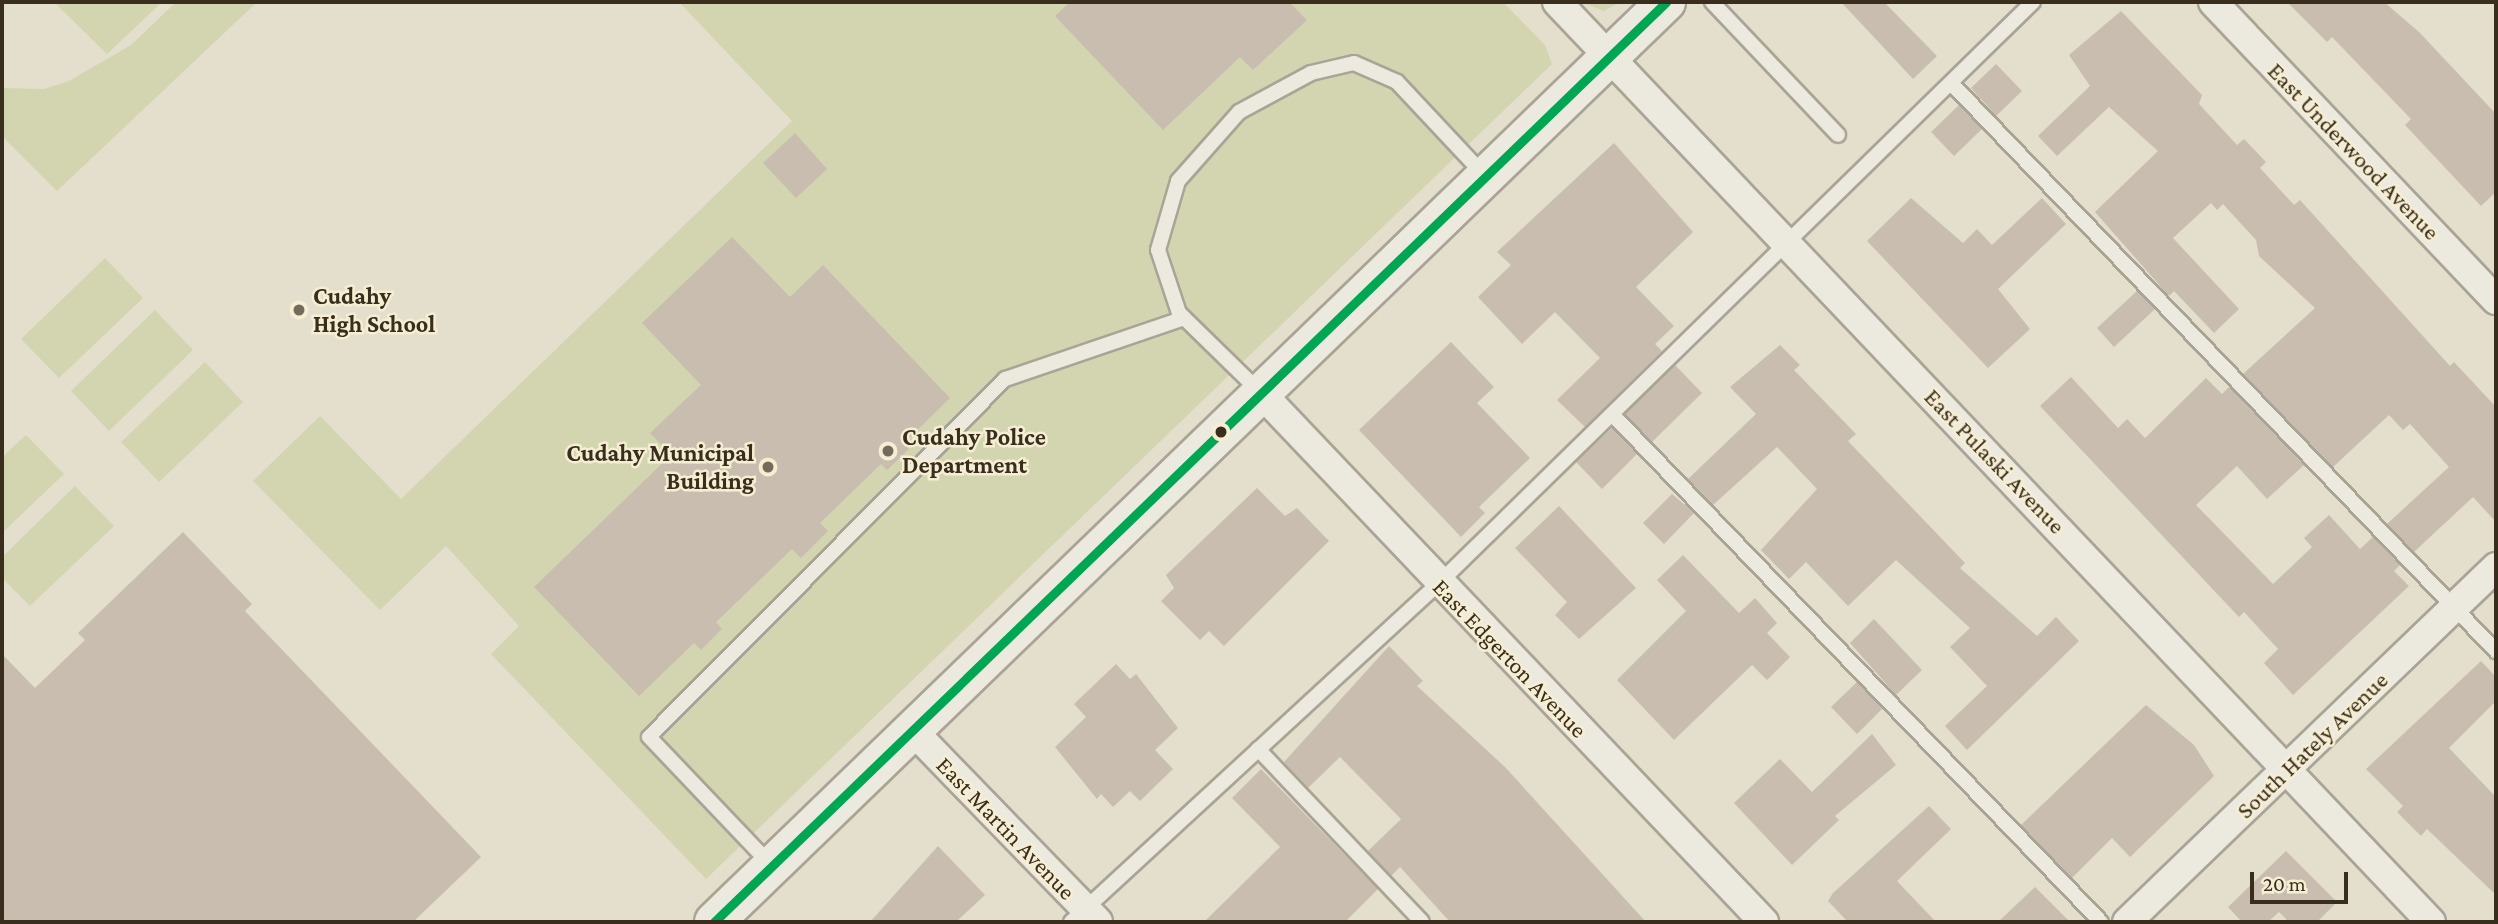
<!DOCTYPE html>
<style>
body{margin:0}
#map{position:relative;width:2498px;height:924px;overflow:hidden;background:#e4dfcd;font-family:"Crimson Pro",serif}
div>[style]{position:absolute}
.green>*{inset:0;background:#d2d5af}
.building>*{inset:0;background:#c8bdae}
.roads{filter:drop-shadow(2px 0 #aaa496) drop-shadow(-2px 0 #aaa496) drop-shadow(0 2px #aaa496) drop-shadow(0 -2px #aaa496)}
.lane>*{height:14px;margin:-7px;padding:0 7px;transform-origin:7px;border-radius:7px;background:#ece9df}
.street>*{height:28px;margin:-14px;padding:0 14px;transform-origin:14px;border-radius:14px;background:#ece9df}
.secondary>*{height:38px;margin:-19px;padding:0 19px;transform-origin:19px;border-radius:19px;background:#ece9df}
.bus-1>*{height:9px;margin:-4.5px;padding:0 4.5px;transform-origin:4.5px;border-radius:4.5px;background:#00a651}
.dots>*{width:19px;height:19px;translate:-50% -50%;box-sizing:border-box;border:4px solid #f6eed3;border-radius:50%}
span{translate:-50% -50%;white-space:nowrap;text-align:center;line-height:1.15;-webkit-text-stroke:5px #f6eed3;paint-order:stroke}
.street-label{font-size:24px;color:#392d1e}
.poi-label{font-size:24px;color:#392d1e;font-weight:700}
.left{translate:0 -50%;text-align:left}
.right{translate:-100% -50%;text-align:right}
.frame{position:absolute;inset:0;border:4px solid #392d1e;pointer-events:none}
.scale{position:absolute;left:2250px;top:872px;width:98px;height:32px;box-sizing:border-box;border:4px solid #392d1e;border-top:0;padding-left:9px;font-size:21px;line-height:24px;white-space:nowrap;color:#392d1e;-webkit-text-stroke:5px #f6eed3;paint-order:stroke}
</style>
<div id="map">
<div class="green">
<div style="clip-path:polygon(54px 2px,162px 2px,107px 54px)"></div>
<div style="clip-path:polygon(176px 2px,257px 2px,57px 191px,2px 136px,2px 88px,44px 89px,69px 81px,131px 45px)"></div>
<div style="clip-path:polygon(679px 2px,1503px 2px,1545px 45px,1552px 64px,706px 879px,491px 654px,519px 626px,446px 546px,380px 610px,253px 481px,320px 416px,401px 499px,792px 121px)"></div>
<div style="clip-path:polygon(1581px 2px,1620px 2px,1604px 11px)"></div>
<div style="clip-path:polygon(105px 258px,143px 298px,59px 378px,21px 339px)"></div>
<div style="clip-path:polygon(155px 310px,193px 350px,109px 431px,71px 391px)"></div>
<div style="clip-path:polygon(205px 362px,243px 402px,159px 482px,121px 442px)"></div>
<div style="clip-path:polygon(26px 435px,64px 474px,2px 533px,2px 457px)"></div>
<div style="clip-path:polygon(75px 486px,114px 526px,30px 606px,2px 578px,2px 557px)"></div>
</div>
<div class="building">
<div style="clip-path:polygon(1070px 2px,1289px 2px,1307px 20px,1253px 70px,1240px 57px,1163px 130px,1055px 16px)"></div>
<div style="clip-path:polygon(1841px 2px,1884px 2px,1937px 56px,1913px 79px)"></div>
<div style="clip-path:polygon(2287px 2px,2384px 2px,2419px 32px,2496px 114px,2496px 192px,2481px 206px,2405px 125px,2411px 119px,2332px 37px,2327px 42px)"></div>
<div style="clip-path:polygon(2121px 11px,2202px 95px,2199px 104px,2237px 145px,2244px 139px,2266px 162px,2260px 168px,2294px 205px,2300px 200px,2450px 366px,2454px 362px,2496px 407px,2496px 522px,2473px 497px,2414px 552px,2387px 524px,2449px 467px,2410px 424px,2403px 430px,2389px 415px,2333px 467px,2243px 374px,2315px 308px,2259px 256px,2256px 240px,2223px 204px,2217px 210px,2211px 203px,2173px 238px,2239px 309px,2214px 333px,2174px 291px,2169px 296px,2095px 212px,2158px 151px,2109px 107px,2057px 156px,2038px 136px,2090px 86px,2069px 55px)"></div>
<div style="clip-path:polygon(1996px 64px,2022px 91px,1996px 116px,1971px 88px)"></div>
<div style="clip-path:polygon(1959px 105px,1982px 129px,1954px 156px,1931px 132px)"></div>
<div style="clip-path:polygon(795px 133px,827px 169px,796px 198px,763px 163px)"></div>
<div style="clip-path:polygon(1614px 143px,1693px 232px,1636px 287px,1674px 326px,1655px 344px,1662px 351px,1585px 427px,1557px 400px,1600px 358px,1555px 312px,1522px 344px,1478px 297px,1511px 265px,1497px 252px)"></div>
<div style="clip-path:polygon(1911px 198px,1963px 243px,1977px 229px,1992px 245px,2042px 198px,2066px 224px,1998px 289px,2030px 329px,1988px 368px,1867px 241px)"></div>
<div style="clip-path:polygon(732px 237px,790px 297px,823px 265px,950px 398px,903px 444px,909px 449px,887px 470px,881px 464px,820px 523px,828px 531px,801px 558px,792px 549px,716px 622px,722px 629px,701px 650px,694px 643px,639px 696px,534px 587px,671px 455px,650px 433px,701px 385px,642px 323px)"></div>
<div style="clip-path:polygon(2137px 291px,2155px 309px,2114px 347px,2097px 328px)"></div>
<div style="clip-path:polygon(1451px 342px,1494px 387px,1477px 403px,1530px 458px,1479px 507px,1485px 513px,1461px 537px,1359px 430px)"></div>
<div style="clip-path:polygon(1780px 345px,1800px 365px,1794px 370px,1856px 434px,1848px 441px,1965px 563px,1960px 568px,2037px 636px,2056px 617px,2079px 641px,1967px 750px,1945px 726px,1987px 686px,1950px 647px,1970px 628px,1896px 560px,1848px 606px,1806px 562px,1789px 579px,1761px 550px,1817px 489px,1777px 447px,1713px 505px,1688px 479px,1756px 414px,1730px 387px)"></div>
<div style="clip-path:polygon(1675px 365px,1702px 393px,1652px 442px,1625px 414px)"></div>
<div style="clip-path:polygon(2071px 377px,2118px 428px,2127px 419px,2145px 438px,2206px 378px,2222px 394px,2229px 387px,2304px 465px,2267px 499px,2237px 466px,2196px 505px,2273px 584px,2312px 547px,2304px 538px,2329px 515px,2360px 549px,2373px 537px,2400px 565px,2394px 571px,2409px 586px,2293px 695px,2264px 663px,2278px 649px,2244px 612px,2239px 617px,2040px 406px)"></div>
<div style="clip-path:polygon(1612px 428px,1637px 454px,1602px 489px,1576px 462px)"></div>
<div style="clip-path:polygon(1257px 488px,1285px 516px,1297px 508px,1329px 541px,1224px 646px,1209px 631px,1200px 640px,1161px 601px,1174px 588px,1166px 575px)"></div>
<div style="clip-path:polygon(1672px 494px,1694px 513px,1664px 544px,1643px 523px)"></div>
<div style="clip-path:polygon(1559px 506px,1636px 588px,1579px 639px,1555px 615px,1567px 602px,1515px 548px)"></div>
<div style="clip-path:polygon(183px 532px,252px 604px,245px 611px,481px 857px,413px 922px,2px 922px,2px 654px,35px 688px,85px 640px,78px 633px)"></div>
<div style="clip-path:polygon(1683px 555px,1739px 613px,1755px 598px,1777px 623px,1767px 633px,1790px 657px,1767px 680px,1752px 665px,1674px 740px,1617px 680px,1686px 611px,1657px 580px)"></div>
<div style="clip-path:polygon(1874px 619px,1922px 670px,1896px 695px,1850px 643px)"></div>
<div style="clip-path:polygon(1389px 646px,1423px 681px,1417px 686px,1505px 767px,1646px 922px,1450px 922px,1400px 867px,1391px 876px,1368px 851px,1401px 819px,1340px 757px,1308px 788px,1284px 762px)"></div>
<div style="clip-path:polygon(2481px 661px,2496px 677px,2496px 701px,2449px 748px,2496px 797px,2496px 895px,2427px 829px,2421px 836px,2397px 812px,2403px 806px,2366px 769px)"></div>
<div style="clip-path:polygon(1116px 664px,1130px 679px,1136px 674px,1178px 728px,1155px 750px,1173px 769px,1140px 801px,1130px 791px,1113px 807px,1101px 794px,1097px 799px,1055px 747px,1086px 717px,1074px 704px)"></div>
<div style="clip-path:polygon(1857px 682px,1882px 709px,1857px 734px,1831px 707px)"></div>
<div style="clip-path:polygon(2146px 705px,2194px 745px,2214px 776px,2130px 857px,2112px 838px,2072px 878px,2021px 825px)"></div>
<div style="clip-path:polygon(1872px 734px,1896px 765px,1835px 816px,1839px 820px,1792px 865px,1734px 803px,1780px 759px,1812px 792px)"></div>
<div style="clip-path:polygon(1261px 769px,1378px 889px,1345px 922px,1204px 922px,1280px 847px,1232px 798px)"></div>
<div style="clip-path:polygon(1929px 806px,1951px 829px,1897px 881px,1936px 922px,1848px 922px,1828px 901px,1833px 893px)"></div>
<div style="clip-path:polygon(938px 846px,985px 895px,956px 922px,870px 922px)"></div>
<div style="clip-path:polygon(2286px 851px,2337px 902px,2317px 922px,2289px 922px,2279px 912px,2268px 922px,2242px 922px,2228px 907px)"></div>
<div style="clip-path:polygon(2035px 887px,2070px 922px,1998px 922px)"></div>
</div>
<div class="roads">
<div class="lane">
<div style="left:1712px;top:2px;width:183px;rotate:46.5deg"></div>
<div style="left:1952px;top:84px;width:786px;rotate:46.19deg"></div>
<div style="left:1259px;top:391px;width:112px;rotate:-135.7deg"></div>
<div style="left:1179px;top:313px;width:66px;rotate:-108.4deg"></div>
<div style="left:1158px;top:250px;width:72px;rotate:-73.8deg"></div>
<div style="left:1178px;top:181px;width:92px;rotate:-48.5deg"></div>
<div style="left:1239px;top:112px;width:82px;rotate:-28.4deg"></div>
<div style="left:1311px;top:73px;width:44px;rotate:-13.1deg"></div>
<div style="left:1354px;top:63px;width:47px;rotate:23.8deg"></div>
<div style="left:1397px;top:82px;width:127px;rotate:46.9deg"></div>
<div style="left:1612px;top:414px;width:705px;rotate:46.09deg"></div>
<div style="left:1258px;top:749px;width:238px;rotate:46.5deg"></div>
<div style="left:772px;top:866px;width:178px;rotate:-133.6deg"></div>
<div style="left:649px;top:737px;width:505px;rotate:-45.16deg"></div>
<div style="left:1005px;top:379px;width:189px;rotate:-18.8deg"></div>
<div style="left:1071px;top:922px;width:500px;rotate:-42.65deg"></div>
<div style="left:1439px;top:583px;width:831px;rotate:-44.37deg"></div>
</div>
<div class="street">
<div style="left:1557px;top:2px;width:1269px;rotate:46.47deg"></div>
<div style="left:2213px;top:2px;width:411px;rotate:46.5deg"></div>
<div style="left:1259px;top:391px;width:733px;rotate:46.44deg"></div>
<div style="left:915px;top:733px;width:263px;rotate:45.9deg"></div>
<div style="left:2127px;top:922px;width:512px;rotate:-43.89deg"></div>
</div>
<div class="secondary">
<div style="left:714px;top:922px;width:1324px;rotate:-44.02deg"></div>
</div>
</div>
<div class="bus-1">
<div style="left:714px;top:922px;width:1324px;rotate:-44.02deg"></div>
</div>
<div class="dots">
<div style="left:299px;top:310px;background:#756b5b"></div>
<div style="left:1221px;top:432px;background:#392d1e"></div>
<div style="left:888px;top:451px;background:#756b5b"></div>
<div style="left:768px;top:467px;background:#756b5b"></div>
</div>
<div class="street-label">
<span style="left:2354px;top:151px;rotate:46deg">East Underwood Avenue</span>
<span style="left:1995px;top:461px;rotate:46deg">East Pulaski Avenue</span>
<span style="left:1510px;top:658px;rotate:46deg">East Edgerton Avenue</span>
<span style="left:2312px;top:745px;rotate:-44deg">South Hately Avenue</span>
<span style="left:1006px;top:828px;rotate:46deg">East Martin Avenue</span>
</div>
<div class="poi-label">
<span class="left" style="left:313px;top:310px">Cudahy<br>High School</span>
<span class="left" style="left:902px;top:451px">Cudahy Police<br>Department</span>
<span class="right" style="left:754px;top:467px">Cudahy Municipal<br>Building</span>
</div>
<div class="frame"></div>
<div class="scale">20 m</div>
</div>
